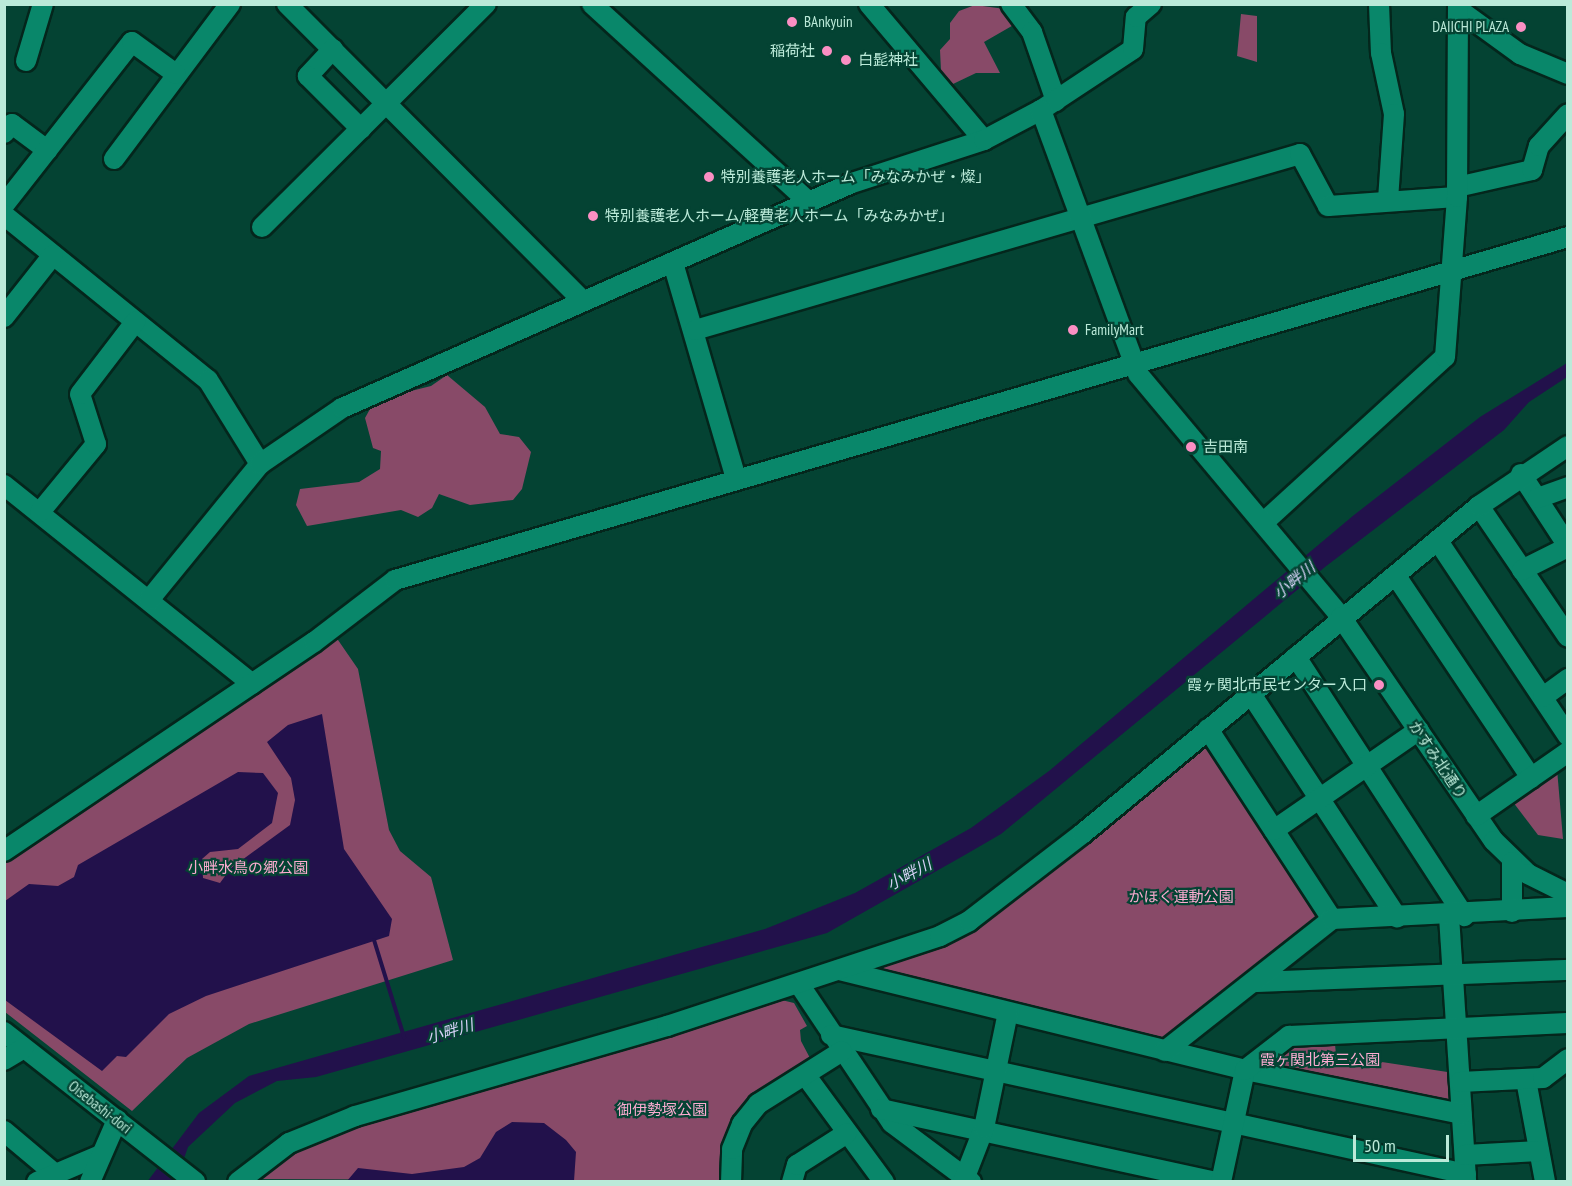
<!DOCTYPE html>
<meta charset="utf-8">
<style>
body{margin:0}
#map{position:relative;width:1572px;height:1186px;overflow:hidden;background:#044333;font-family:"PT Sans Narrow","Noto Sans JP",sans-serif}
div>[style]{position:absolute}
.green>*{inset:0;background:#884a68}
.water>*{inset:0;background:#22114b}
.stream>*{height:4px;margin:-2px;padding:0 2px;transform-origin:2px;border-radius:2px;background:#22114b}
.roads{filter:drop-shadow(2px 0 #04261c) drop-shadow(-2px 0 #04261c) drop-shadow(0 2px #04261c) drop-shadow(0 -2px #04261c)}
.minor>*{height:20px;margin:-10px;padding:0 10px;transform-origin:10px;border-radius:10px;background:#09876a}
.dots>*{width:16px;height:16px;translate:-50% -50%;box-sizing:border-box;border:3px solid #044333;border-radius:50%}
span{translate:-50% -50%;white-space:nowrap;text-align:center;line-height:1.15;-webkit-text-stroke:4.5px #044333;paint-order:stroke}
.poi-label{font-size:15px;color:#bbead9}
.left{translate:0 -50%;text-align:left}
.right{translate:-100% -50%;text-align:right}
.street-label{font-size:15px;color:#bbead9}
.park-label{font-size:15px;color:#fcacd1}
.water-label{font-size:16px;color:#d6d1f7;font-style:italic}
.frame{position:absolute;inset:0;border:6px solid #bbead9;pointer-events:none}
.scale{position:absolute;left:1353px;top:1135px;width:96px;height:27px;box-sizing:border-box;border:3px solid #bbead9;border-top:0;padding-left:8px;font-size:18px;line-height:21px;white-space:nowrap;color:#bbead9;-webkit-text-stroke:4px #044333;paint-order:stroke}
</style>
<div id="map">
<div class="green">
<div style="clip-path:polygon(975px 5px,1005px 9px,1017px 23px,984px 42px,1000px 73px,976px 73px,953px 84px,941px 71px,940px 50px,950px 39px,950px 23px,959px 11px)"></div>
<div style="clip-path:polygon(1241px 14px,1257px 16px,1257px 62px,1237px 56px)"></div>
<div style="clip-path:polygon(447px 375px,485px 407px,500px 434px,519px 437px,531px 452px,522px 489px,513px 500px,470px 505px,439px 494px,432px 508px,418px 517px,401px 510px,307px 526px,296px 505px,300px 489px,359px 482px,380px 469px,381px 451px,373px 448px,365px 418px,375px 400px,431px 386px)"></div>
<div style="clip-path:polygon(328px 639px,338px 640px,358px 669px,389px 830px,400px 851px,431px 877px,453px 960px,249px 1024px,187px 1058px,132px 1111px,5px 1012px,4px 858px)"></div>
<div style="clip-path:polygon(1206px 742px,1324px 916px,1165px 1042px,857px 973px,978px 927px)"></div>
<div style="clip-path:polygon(1557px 769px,1563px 839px,1538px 835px,1513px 802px)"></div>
<div style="clip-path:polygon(769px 997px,794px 1003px,807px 1026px,800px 1030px,801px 1041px,811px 1060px,766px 1091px,722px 1181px,256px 1179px,291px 1150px,344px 1127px)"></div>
<div style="clip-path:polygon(1288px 1041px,1335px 1044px,1336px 1055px,1454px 1073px,1452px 1105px,1264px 1065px)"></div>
</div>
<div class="water">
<div style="clip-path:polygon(1567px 363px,1567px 377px,1529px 402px,1504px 430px,1325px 567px,1001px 834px,963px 856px,827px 933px,316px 1077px,277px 1081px,235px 1103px,188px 1147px,176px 1181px,147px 1182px,199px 1113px,249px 1076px,765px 929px,855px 893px,971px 828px,1049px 771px,1354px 515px,1480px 417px)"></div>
<div style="clip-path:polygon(322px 714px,344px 849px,392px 919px,389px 936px,206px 996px,169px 1014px,126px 1057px,117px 1056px,102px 1071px,5px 1000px,5px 901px,29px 884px,58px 886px,74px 877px,78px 865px,238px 772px,263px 773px,278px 793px,272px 823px,238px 849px,210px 852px,202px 859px,203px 878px,220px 883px,231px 868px,290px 825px,295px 800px,291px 778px,267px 742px,288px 725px)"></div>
<div style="clip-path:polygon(512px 1122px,544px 1123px,566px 1140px,576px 1152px,574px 1181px,347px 1181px,358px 1168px,412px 1174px,464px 1167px,480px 1158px,496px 1132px)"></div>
</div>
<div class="stream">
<div style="left:374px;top:940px;width:102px;rotate:72.8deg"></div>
</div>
<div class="roads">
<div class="minor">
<div style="left:287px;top:4px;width:419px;rotate:45.1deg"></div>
<div style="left:592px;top:4px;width:295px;rotate:42.4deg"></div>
<div style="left:869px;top:4px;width:178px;rotate:49.8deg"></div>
<div style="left:1011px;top:4px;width:35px;rotate:53deg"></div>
<div style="left:1032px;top:32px;width:73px;rotate:70.8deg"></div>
<div style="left:1379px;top:4px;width:49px;rotate:87.7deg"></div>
<div style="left:1381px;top:53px;width:62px;rotate:78deg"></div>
<div style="left:1394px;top:114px;width:86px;rotate:94deg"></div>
<div style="left:1458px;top:9px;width:77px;rotate:36deg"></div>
<div style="left:1520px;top:54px;width:52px;rotate:22.6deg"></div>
<div style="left:333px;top:49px;width:37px;rotate:133deg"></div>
<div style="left:308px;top:76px;width:75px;rotate:45deg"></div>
<div style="left:26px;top:61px;width:59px;rotate:-73.4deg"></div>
<div style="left:1041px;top:110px;width:110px;rotate:-33.5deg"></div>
<div style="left:1133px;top:49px;width:32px;rotate:-85deg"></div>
<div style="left:1136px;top:17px;width:20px;rotate:-41deg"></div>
<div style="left:4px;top:133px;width:12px;rotate:-48deg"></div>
<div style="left:12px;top:124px;width:44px;rotate:36.6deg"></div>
<div style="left:114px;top:159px;width:194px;rotate:-53.2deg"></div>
<div style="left:1457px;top:187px;width:77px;rotate:-12.8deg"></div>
<div style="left:1532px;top:170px;width:25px;rotate:-74deg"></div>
<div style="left:1539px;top:146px;width:43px;rotate:-47.8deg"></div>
<div style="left:4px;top:205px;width:207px;rotate:-51.9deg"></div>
<div style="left:132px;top:42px;width:54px;rotate:36deg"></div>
<div style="left:4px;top:215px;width:262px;rotate:39deg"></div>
<div style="left:208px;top:380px;width:99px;rotate:58.2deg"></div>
<div style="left:262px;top:227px;width:316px;rotate:-44.9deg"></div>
<div style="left:673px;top:263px;width:224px;rotate:73.7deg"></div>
<div style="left:4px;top:317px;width:79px;rotate:-51.7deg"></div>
<div style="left:695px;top:330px;width:630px;rotate:-16.22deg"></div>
<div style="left:1300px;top:154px;width:59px;rotate:61.7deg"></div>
<div style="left:1328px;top:206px;width:129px;rotate:-4deg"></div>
<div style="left:1521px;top:474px;width:86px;rotate:56.9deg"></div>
<div style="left:4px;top:485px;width:318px;rotate:38.7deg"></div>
<div style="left:1538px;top:498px;width:32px;rotate:-20deg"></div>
<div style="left:1479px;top:506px;width:158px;rotate:55.8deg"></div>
<div style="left:40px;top:512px;width:88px;rotate:-50.5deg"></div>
<div style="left:96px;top:444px;width:52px;rotate:-107.7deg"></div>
<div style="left:80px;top:394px;width:91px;rotate:-52.6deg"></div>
<div style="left:1263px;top:523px;width:246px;rotate:-42.4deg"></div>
<div style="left:1445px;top:357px;width:160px;rotate:-85.7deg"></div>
<div style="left:1457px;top:197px;width:193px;rotate:-89.7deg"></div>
<div style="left:1438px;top:541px;width:234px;rotate:56.3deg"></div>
<div style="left:1522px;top:570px;width:51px;rotate:-26.6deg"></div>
<div style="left:1396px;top:576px;width:243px;rotate:56.2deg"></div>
<div style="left:149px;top:600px;width:176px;rotate:-50.8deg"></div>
<div style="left:260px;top:464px;width:99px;rotate:-34.3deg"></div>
<div style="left:342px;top:408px;width:557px;rotate:-23.81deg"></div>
<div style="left:852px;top:183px;width:139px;rotate:-18deg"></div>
<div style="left:984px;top:140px;width:64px;rotate:-27.8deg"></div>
<div style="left:1041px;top:110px;width:281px;rotate:69.8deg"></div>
<div style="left:1138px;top:374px;width:317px;rotate:50.1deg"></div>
<div style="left:1341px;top:617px;width:271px;rotate:55.7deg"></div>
<div style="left:1494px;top:841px;width:47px;rotate:44.1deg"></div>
<div style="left:1528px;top:874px;width:45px;rotate:26.6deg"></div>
<div style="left:1296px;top:657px;width:309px;rotate:57deg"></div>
<div style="left:1251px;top:694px;width:267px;rotate:56.8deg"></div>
<div style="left:1543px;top:697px;width:31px;rotate:-36deg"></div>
<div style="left:1208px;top:729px;width:227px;rotate:56.9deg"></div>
<div style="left:1476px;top:816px;width:112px;rotate:-34.8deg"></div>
<div style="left:1274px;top:830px;width:176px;rotate:-34.6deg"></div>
<div style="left:4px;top:851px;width:374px;rotate:-34deg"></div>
<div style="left:314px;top:642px;width:102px;rotate:-37.4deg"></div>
<div style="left:395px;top:580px;width:1222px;rotate:-16.3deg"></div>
<div style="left:1512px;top:912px;width:50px;rotate:-90deg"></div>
<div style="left:1449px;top:916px;width:267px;rotate:86.3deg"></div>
<div style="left:839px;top:970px;width:418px;rotate:13.8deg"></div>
<div style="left:1245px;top:1070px;width:221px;rotate:11.5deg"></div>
<div style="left:1254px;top:982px;width:314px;rotate:-2.2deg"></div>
<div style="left:799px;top:984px;width:167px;rotate:56.2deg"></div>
<div style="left:892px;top:1123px;width:99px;rotate:36.8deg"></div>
<div style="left:4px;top:1032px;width:243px;rotate:38.1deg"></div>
<div style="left:831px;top:1035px;width:650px;rotate:12.35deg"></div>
<div style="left:1165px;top:1051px;width:213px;rotate:-38.3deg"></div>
<div style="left:1332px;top:919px;width:236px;rotate:-2.9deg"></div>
<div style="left:4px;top:1060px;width:23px;rotate:-31deg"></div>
<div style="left:806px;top:1076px;width:132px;rotate:53.7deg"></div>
<div style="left:1526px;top:1080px;width:104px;rotate:79.4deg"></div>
<div style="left:1460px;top:1082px;width:83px;rotate:-2.8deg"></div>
<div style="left:1543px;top:1078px;width:31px;rotate:-37deg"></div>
<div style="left:881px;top:1109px;width:343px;rotate:12.3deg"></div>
<div style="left:4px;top:1131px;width:67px;rotate:40.1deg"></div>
<div style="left:1465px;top:1155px;width:74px;rotate:-3.1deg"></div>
<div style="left:37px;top:1182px;width:66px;rotate:-23.1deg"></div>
<div style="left:90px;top:1182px;width:68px;rotate:-66.5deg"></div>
<div style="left:238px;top:1182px;width:64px;rotate:-37.4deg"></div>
<div style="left:289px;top:1143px;width:71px;rotate:-22.2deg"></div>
<div style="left:355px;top:1116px;width:325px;rotate:-16.1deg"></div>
<div style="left:667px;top:1026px;width:287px;rotate:-18.2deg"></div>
<div style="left:940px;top:936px;width:33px;rotate:-27deg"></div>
<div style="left:969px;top:921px;width:143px;rotate:-37.6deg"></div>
<div style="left:1082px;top:834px;width:515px;rotate:-39.56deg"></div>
<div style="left:1479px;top:506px;width:107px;rotate:-34deg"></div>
<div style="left:731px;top:1182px;width:33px;rotate:-88deg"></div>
<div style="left:732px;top:1149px;width:27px;rotate:-68deg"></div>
<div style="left:742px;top:1124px;width:26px;rotate:-51deg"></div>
<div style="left:758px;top:1104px;width:99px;rotate:-32.2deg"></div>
<div style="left:792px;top:1182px;width:18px;rotate:-74deg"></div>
<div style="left:797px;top:1165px;width:59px;rotate:-32.6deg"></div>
<div style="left:963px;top:1182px;width:58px;rotate:-68.7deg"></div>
<div style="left:984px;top:1128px;width:118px;rotate:-78.3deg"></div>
<div style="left:1221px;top:1182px;width:115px;rotate:-77.9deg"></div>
<div style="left:1245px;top:1070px;width:56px;rotate:-37.7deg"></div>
<div style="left:1289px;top:1036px;width:279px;rotate:-2.7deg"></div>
</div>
</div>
<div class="dots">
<div style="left:792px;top:22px;background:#fb8fc3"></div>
<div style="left:1521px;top:27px;background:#fb8fc3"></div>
<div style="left:827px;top:51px;background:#fb8fc3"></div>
<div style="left:846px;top:60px;background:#fb8fc3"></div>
<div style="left:709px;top:177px;background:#fb8fc3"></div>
<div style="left:593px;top:216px;background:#fb8fc3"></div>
<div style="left:1073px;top:330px;background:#fb8fc3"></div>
<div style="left:1191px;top:447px;background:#fb8fc3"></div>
<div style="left:1379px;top:685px;background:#fb8fc3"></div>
</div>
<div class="poi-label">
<span class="left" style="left:804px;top:22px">BAnkyuin</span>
<span class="right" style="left:1509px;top:27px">DAIICHI PLAZA</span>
<span class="right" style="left:815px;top:51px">稲荷社</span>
<span class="left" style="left:858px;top:60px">白髭神社</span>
<span class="left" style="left:721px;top:177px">特別養護老人ホーム「みなみかぜ・燦」</span>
<span class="left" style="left:605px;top:216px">特別養護老人ホーム/軽費老人ホーム「みなみかぜ」</span>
<span class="left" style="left:1085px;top:330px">FamilyMart</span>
<span class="left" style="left:1203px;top:447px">吉田南</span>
<span class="right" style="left:1367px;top:685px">霞ヶ関北市民センター入口</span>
</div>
<div class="street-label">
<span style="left:1438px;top:760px;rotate:56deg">かすみ北通り</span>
<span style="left:100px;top:1107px;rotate:38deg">Oisebashi-dori</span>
</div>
<div class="park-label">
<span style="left:248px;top:868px">小畔水鳥の郷公園</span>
<span style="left:1181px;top:897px">かほく運動公園</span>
<span style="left:1320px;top:1060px">霞ヶ関北第三公園</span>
<span style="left:662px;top:1110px">御伊勢塚公園</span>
</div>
<div class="water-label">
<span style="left:1294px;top:580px;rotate:-39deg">小畔川</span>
<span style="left:909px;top:874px;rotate:-28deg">小畔川</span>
<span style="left:450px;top:1031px;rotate:-17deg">小畔川</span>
</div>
<div class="frame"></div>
<div class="scale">50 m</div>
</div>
